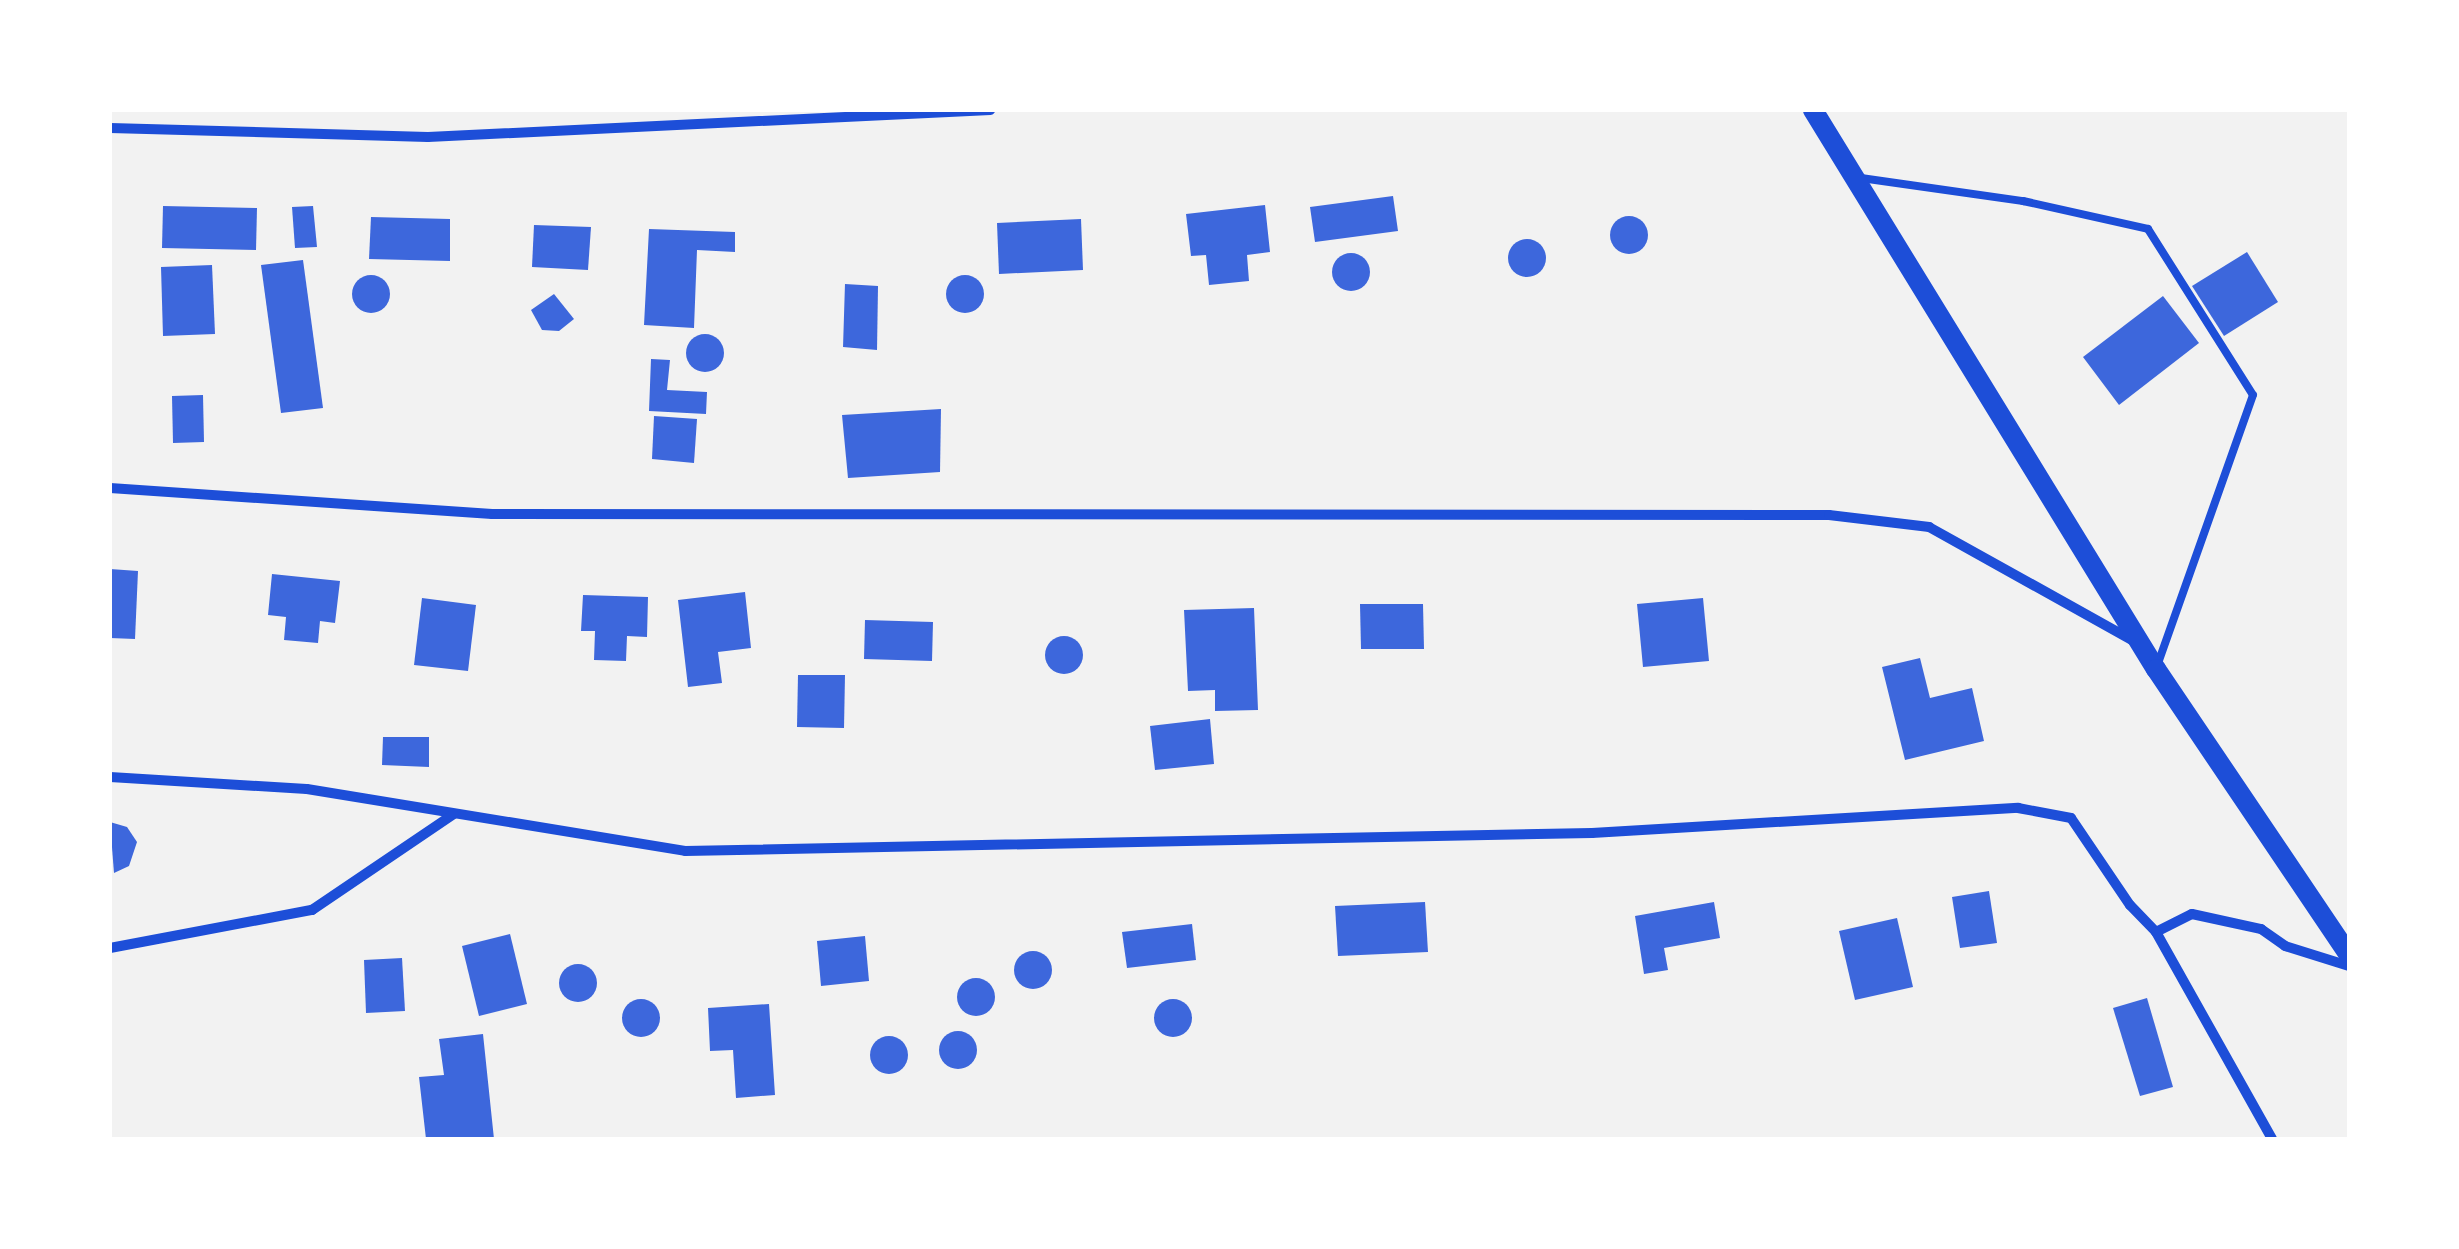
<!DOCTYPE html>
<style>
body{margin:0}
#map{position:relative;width:2459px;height:1249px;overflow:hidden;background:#f2f2f2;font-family:"Noto Sans",sans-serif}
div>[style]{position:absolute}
.building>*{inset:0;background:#3d67dc}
.round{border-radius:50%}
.service>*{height:8px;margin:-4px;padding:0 4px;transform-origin:4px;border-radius:4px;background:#1d4ed8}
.minor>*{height:10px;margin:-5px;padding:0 5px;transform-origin:5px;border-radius:5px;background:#1d4ed8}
.secondary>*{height:20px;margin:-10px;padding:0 10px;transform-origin:10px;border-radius:10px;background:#1d4ed8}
span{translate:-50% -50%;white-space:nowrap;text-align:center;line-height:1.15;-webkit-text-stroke:10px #fff;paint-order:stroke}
.frame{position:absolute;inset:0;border:112px solid #fff;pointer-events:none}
</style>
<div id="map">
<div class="building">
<div style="clip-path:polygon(1393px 196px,1398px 231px,1315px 242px,1310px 207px)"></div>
<div style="clip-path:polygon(1265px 205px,1270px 252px,1247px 255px,1249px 281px,1209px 285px,1206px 255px,1191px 256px,1186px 214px)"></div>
<div style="clip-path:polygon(163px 206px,257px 208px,256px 250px,162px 248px)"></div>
<div style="clip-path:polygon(313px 206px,317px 247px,295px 248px,292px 207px)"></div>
<div class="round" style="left:1610px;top:216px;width:38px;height:38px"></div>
<div style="clip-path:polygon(371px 217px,450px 219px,450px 261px,369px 259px)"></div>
<div style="clip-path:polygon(1081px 219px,1083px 270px,999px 274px,997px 223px)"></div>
<div style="clip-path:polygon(534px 225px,591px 227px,588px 270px,532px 267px)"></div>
<div style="clip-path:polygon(649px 229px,735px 232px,735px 252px,697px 250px,694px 328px,644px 325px)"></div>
<div class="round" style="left:1508px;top:239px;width:38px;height:38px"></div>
<div style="clip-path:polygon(2247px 252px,2278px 302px,2224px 336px,2192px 286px)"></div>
<div class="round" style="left:1332px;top:253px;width:38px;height:38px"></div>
<div style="clip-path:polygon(303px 260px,323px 408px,281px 413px,261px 265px)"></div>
<div style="clip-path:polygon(212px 265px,215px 334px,163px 336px,161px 267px)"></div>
<div class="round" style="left:946px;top:275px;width:38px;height:38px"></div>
<div class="round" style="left:352px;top:275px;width:38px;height:38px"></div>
<div style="clip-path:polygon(845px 284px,878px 286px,877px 350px,843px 347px)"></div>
<div style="clip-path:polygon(554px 294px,574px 319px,559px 331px,542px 330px,531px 310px)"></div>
<div style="clip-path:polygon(2163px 296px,2199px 343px,2119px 405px,2083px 357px)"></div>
<div class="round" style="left:686px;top:334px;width:38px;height:38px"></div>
<div style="clip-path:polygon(651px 359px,670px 360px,667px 390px,707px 392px,706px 414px,649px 411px)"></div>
<div style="clip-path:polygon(203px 395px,204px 442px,173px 443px,172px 396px)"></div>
<div style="clip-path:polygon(941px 409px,940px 472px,848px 478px,842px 415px)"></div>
<div style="clip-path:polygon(654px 416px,697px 419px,694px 463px,652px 459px)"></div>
<div style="clip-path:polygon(110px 569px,138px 571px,135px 639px,110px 638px)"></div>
<div style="clip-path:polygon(272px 574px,340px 581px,335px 623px,320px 621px,318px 643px,284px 640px,286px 617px,268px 615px)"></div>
<div style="clip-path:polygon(745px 592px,751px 648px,718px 652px,722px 683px,688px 687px,678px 600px)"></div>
<div style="clip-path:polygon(583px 595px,648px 597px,647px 637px,627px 636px,626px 661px,594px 660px,595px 631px,581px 631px)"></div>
<div style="clip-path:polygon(422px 598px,476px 605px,468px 671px,414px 665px)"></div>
<div style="clip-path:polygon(1703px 598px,1709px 661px,1643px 667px,1637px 604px)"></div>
<div style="clip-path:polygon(1360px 604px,1423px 604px,1424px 649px,1361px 649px)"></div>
<div style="clip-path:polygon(1254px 608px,1258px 710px,1215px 711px,1215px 690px,1188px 691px,1184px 610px)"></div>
<div style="clip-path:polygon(865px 620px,933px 622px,932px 661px,864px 659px)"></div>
<div class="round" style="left:1045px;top:636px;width:38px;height:38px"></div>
<div style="clip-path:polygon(1920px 658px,1930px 698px,1972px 688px,1984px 741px,1905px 760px,1882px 667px)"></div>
<div style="clip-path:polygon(798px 675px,845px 675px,844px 728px,797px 727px)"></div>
<div style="clip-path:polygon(1210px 719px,1214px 764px,1155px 770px,1150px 726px)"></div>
<div style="clip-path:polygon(383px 737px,429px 737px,429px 767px,382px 765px)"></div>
<div style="clip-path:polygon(110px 822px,127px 827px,137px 842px,129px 866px,114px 873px)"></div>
<div style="clip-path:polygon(1989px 891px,1997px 943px,1960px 948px,1952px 897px)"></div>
<div style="clip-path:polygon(1425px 902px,1428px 952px,1338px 956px,1335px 906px)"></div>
<div style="clip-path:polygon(1714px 902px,1720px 938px,1664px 948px,1668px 970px,1644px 974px,1635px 916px)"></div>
<div style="clip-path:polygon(1897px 918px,1913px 987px,1855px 1000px,1839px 931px)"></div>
<div style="clip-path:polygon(1192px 924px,1196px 960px,1127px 968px,1122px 932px)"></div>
<div style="clip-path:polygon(510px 934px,527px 1004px,479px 1016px,462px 946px)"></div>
<div style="clip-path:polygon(865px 936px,869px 981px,821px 986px,817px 941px)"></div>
<div class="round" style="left:1014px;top:951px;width:38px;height:38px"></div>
<div style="clip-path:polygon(402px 958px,405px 1011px,366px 1013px,364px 960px)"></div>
<div class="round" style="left:559px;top:964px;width:38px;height:38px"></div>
<div class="round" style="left:957px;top:978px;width:38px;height:38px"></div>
<div style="clip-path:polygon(2147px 998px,2173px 1087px,2140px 1096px,2113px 1008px)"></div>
<div class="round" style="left:622px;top:999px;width:38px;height:38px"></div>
<div class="round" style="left:1154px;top:999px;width:38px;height:38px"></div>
<div style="clip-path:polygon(769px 1004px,775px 1095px,736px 1098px,733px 1050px,710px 1051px,708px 1008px)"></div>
<div class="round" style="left:939px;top:1031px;width:38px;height:38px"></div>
<div style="clip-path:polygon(483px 1034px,494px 1139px,426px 1139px,419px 1077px,444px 1075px,439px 1039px)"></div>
<div class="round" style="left:870px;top:1036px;width:38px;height:38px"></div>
</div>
<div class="service">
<div style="left:1861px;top:178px;width:164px;rotate:8.1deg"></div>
<div style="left:2023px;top:201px;width:128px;rotate:12.6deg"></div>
<div style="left:2148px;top:229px;width:196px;rotate:57.7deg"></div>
<div style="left:2253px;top:395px;width:288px;rotate:109.5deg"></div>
</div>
<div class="minor">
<div style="left:110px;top:128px;width:318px;rotate:1.6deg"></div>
<div style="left:428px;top:137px;width:563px;rotate:-2.75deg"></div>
<div style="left:110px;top:488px;width:383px;rotate:3.9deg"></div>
<div style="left:492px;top:514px;width:1337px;rotate:0.04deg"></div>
<div style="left:1829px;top:515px;width:101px;rotate:6.8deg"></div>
<div style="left:1929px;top:527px;width:235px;rotate:29.1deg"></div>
<div style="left:110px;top:777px;width:197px;rotate:3.5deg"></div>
<div style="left:307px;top:789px;width:383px;rotate:9.3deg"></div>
<div style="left:685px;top:851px;width:907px;rotate:-1.14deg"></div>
<div style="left:1592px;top:833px;width:427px;rotate:-3.4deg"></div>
<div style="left:2018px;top:808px;width:54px;rotate:10.7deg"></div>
<div style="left:2071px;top:818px;width:105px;rotate:55.9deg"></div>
<div style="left:2130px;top:905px;width:37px;rotate:46deg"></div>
<div style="left:2156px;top:932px;width:40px;rotate:-26.6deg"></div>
<div style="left:2192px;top:914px;width:71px;rotate:12.3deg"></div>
<div style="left:2261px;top:929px;width:29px;rotate:35deg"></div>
<div style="left:2285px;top:946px;width:67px;rotate:17.4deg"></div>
<div style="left:2156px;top:932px;width:237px;rotate:60.7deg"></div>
<div style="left:110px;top:948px;width:206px;rotate:-10.7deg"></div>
<div style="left:312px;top:910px;width:171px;rotate:-34.1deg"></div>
</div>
<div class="secondary">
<div style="left:1813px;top:110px;width:656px;rotate:58.47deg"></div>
<div style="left:2156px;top:669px;width:345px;rotate:56deg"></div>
</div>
<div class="frame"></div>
</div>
